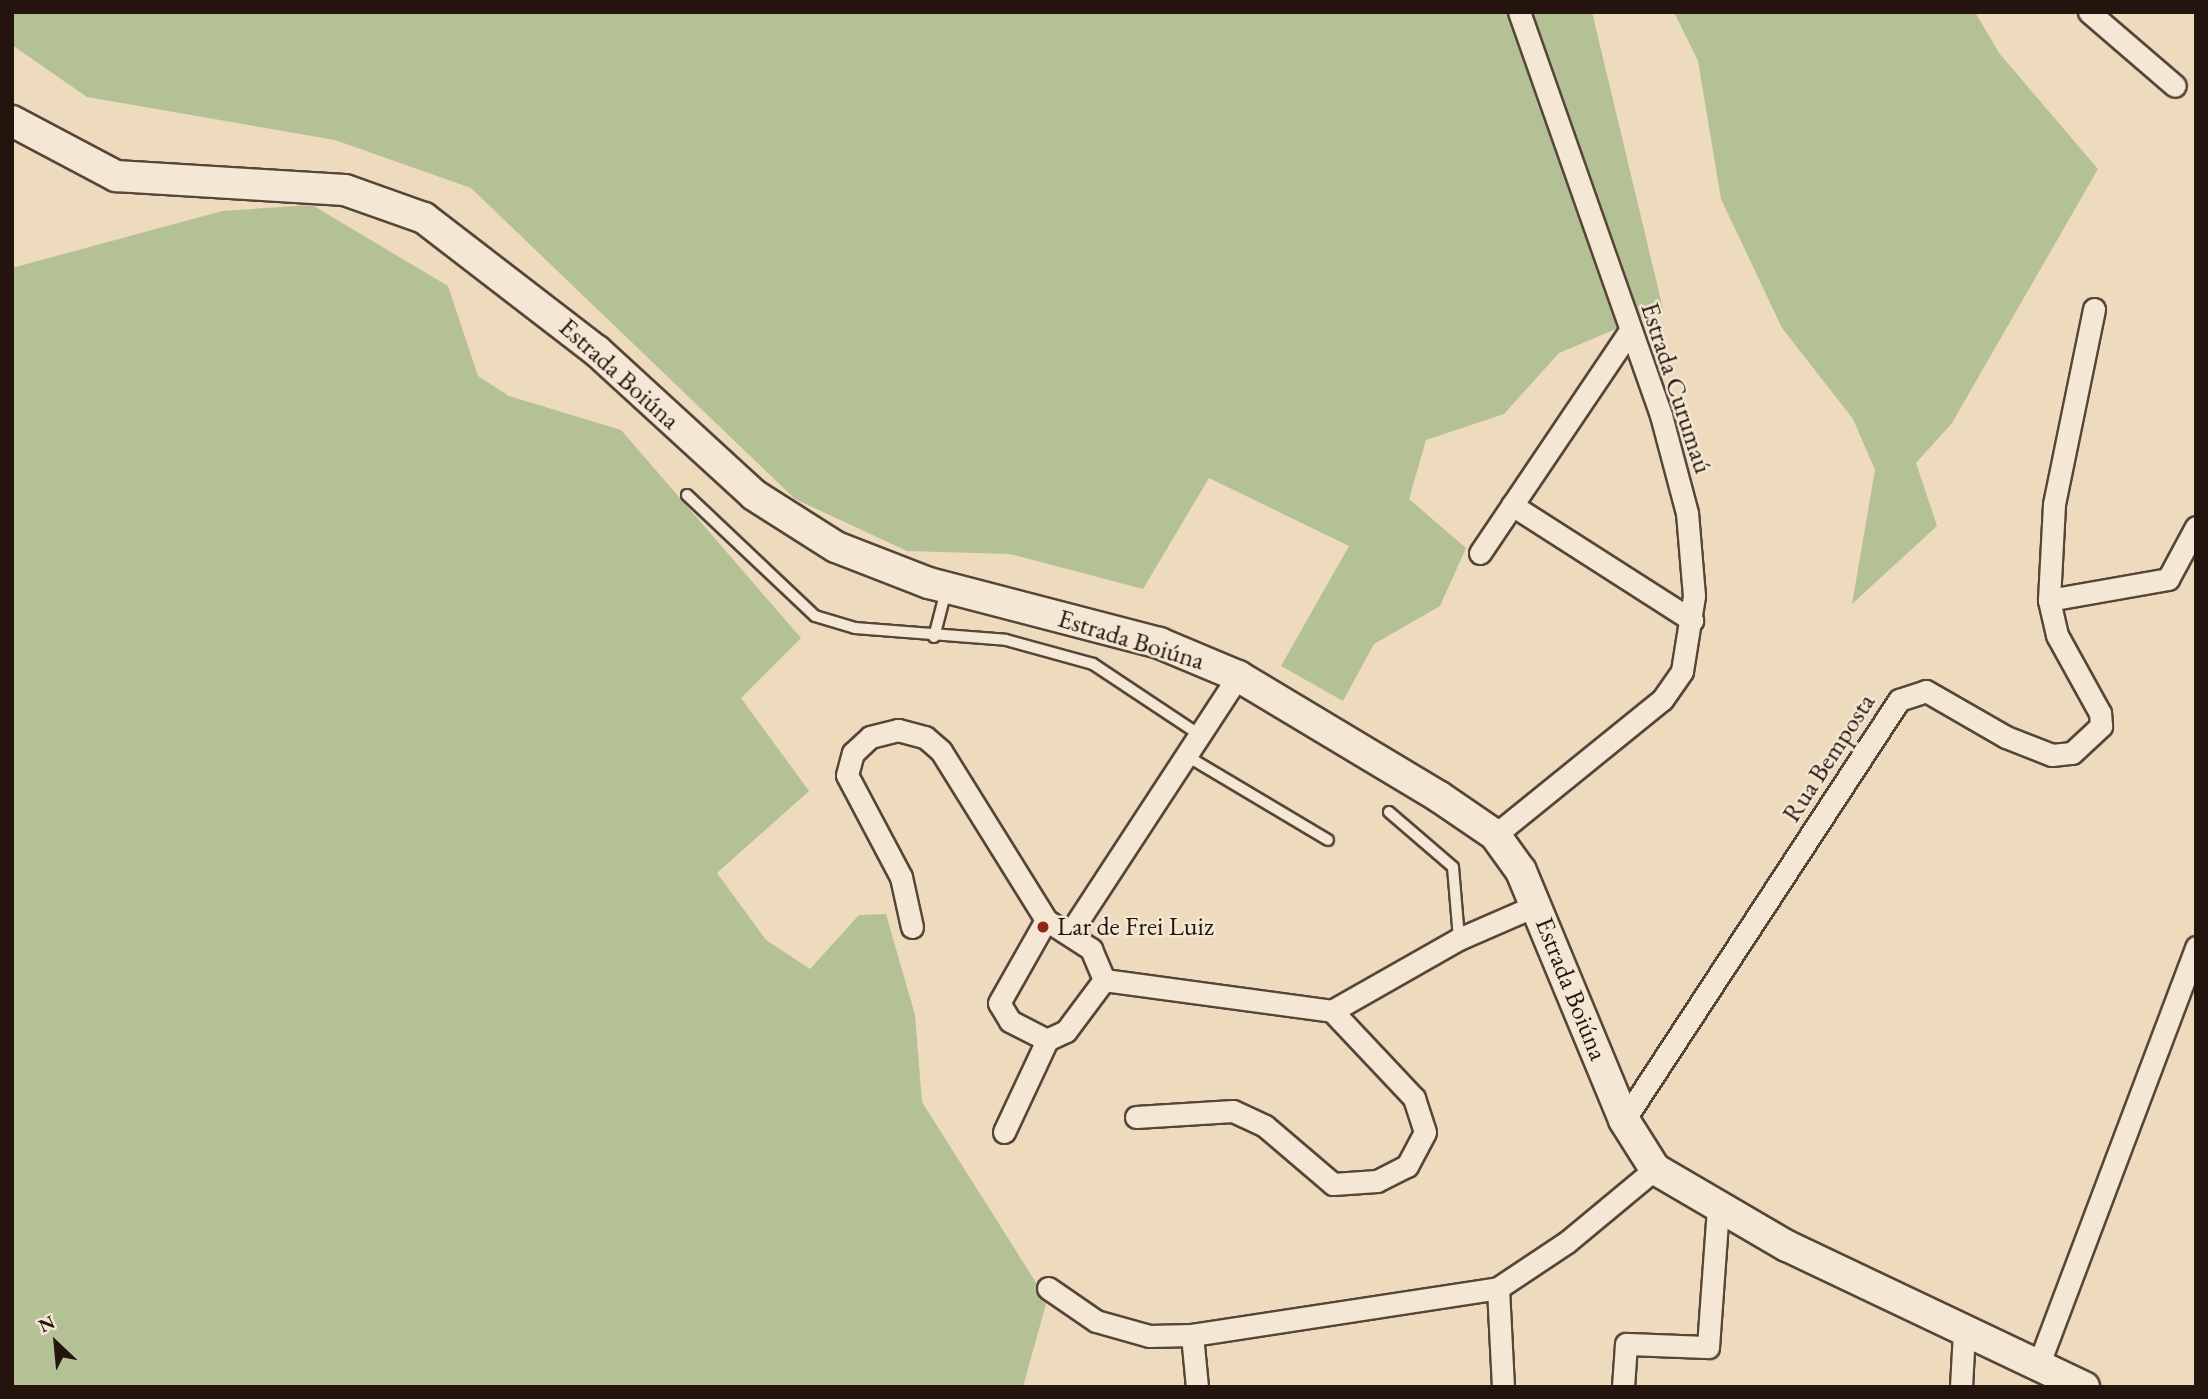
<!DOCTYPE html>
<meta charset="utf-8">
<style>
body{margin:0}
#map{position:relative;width:2208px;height:1399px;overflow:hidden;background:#eedabd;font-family:"EB Garamond",serif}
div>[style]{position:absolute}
.green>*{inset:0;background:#b4c195}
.roads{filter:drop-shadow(2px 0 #56463a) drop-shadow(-2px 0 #56463a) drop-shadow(0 2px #56463a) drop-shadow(0 -2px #56463a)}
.lane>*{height:10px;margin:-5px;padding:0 5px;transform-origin:5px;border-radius:5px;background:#f4e7d4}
.street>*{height:21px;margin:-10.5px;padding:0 10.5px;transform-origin:10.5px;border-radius:10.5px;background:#f4e7d4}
.secondary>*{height:30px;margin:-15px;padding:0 15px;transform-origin:15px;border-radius:15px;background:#f4e7d4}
.dots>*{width:19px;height:19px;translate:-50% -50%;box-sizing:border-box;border:4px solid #f4e7d4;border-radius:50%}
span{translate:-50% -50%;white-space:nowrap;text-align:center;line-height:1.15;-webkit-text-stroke:5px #f4e7d4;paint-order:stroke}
.street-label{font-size:26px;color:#24140e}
.poi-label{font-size:26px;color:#24140e}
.left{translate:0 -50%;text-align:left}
.frame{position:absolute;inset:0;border:14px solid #24140e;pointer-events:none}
.north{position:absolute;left:21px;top:1308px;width:70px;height:70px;-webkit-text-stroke:5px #f4e7d4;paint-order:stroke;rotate:334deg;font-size:19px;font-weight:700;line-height:28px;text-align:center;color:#24140e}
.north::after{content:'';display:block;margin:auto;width:24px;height:32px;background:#24140e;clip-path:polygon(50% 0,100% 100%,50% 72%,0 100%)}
</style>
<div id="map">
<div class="green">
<div style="clip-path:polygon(12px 12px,1592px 12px,1663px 309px,1559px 353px,1504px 414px,1426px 440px,1409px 499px,1466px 548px,1440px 606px,1374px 644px,1343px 701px,1281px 666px,1349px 546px,1209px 478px,1143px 589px,1010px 554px,907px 551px,795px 499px,471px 188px,335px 140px,87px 97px,12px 45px)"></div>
<div style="clip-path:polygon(1674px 12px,1975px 12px,1999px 53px,2098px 169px,1952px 423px,1916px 463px,1937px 526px,1852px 604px,1875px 470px,1853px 419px,1782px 328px,1721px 199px,1698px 61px)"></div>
<div style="clip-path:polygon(312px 205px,448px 286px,478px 376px,509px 396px,621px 430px,801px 638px,741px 698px,809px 791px,717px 873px,766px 940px,810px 969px,859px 915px,886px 914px,915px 1015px,922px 1102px,1047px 1300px,1023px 1387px,12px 1387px,12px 268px,222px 211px)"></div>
</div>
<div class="roads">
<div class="lane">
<div style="left:687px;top:495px;width:176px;rotate:43.4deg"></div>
<div style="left:815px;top:616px;width:42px;rotate:16.7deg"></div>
<div style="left:855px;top:628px;width:151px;rotate:4.5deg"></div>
<div style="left:1006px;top:640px;width:90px;rotate:15.4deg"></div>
<div style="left:1093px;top:664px;width:128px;rotate:33.6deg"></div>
<div style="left:934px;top:637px;width:48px;rotate:-75.4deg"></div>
<div style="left:1187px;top:756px;width:164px;rotate:30.8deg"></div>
<div style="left:1389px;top:812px;width:84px;rotate:40.7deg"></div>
<div style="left:1453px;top:867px;width:72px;rotate:85.2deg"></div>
</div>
<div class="street">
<div style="left:2089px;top:12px;width:113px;rotate:40.7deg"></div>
<div style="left:1512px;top:505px;width:214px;rotate:32.6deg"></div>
<div style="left:1480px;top:553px;width:267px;rotate:-56deg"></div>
<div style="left:2049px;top:600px;width:121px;rotate:-10deg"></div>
<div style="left:2168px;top:579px;width:59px;rotate:-61.7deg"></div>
<div style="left:1495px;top:835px;width:215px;rotate:-39deg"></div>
<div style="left:1662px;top:700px;width:35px;rotate:-55deg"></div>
<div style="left:1682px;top:671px;width:76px;rotate:-80.9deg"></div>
<div style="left:1694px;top:596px;width:83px;rotate:-94.8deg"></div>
<div style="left:1687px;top:513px;width:101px;rotate:-104.9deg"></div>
<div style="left:1661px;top:415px;width:427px;rotate:-109.4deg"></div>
<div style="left:1046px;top:920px;width:54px;rotate:32.8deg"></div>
<div style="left:1091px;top:949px;width:34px;rotate:67deg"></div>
<div style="left:1104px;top:980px;width:64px;rotate:126.7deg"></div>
<div style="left:1066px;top:1031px;width:21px;rotate:155deg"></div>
<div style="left:1047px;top:1040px;width:42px;rotate:-152.8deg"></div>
<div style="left:1010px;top:1021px;width:21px;rotate:-121deg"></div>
<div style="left:999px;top:1003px;width:95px;rotate:-60.5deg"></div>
<div style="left:912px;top:927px;width:51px;rotate:-102.4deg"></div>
<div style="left:901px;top:877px;width:115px;rotate:-117.9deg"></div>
<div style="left:847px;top:775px;width:23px;rotate:-75deg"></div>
<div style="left:853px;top:753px;width:23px;rotate:-43deg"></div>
<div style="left:870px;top:737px;width:29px;rotate:-14deg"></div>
<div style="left:898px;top:730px;width:28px;rotate:15deg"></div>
<div style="left:925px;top:737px;width:21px;rotate:41deg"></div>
<div style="left:941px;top:751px;width:199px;rotate:58.1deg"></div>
<div style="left:1070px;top:933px;width:307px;rotate:-56.8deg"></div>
<div style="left:1104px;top:980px;width:230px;rotate:7.7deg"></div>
<div style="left:1332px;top:1011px;width:146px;rotate:-29.6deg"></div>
<div style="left:1459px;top:939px;width:85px;rotate:-23.6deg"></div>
<div style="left:1136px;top:1117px;width:97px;rotate:-3.5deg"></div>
<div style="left:1233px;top:1111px;width:35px;rotate:25deg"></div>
<div style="left:1265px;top:1126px;width:89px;rotate:40.5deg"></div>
<div style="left:1333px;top:1184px;width:44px;rotate:-3.9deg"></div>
<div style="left:1377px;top:1181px;width:34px;rotate:-27deg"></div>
<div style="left:1407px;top:1166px;width:38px;rotate:-62deg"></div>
<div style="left:1425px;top:1132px;width:36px;rotate:-108deg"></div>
<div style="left:1414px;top:1098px;width:120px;rotate:-133.3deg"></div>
<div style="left:1624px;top:1120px;width:502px;rotate:-56.78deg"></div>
<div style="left:1899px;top:700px;width:28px;rotate:-18deg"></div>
<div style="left:1926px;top:691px;width:92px;rotate:29.9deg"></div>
<div style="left:2006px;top:737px;width:49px;rotate:21.4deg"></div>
<div style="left:2052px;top:755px;width:20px;rotate:-6deg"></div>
<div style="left:2072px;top:753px;width:40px;rotate:-43deg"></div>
<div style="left:2101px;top:726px;width:13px;rotate:-94deg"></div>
<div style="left:2100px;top:713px;width:89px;rotate:-118.9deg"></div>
<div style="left:2057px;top:635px;width:36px;rotate:-103deg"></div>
<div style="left:2049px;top:600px;width:96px;rotate:-87deg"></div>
<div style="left:2054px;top:504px;width:199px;rotate:-78.4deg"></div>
<div style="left:1004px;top:1132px;width:102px;rotate:-64.9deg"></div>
<div style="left:1048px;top:1288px;width:58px;rotate:34.5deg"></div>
<div style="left:1096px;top:1321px;width:55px;rotate:15.8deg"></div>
<div style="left:1149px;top:1336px;width:43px;rotate:-1.3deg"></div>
<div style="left:1192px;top:1335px;width:310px;rotate:-8.7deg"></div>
<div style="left:1192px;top:1335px;width:52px;rotate:84.5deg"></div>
<div style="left:2038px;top:1366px;width:448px;rotate:-69.3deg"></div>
<div style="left:1503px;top:1387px;width:99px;rotate:-92.9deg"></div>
<div style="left:1498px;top:1288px;width:83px;rotate:-33.7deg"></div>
<div style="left:1567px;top:1242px;width:114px;rotate:-39.7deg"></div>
<div style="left:1623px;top:1387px;width:43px;rotate:-86deg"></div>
<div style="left:1626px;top:1344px;width:82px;rotate:2.1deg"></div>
<div style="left:1708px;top:1347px;width:139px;rotate:-85.9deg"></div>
<div style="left:1961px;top:1387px;width:56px;rotate:-86.9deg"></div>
</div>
<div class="secondary">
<div style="left:12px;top:121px;width:118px;rotate:27.9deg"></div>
<div style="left:116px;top:176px;width:229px;rotate:3.5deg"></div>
<div style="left:345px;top:190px;width:84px;rotate:19.5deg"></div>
<div style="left:424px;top:218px;width:218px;rotate:37.6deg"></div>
<div style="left:597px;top:351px;width:213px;rotate:42.5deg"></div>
<div style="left:754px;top:495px;width:97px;rotate:32.4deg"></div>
<div style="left:836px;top:547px;width:100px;rotate:21.2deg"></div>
<div style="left:929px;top:583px;width:238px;rotate:14.6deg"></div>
<div style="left:1159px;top:643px;width:86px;rotate:22.7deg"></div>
<div style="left:1238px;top:676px;width:233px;rotate:31deg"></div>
<div style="left:1438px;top:796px;width:69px;rotate:34.4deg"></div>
<div style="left:1495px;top:835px;width:44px;rotate:54.2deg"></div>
<div style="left:1521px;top:871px;width:269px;rotate:67.5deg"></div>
<div style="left:1624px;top:1120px;width:58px;rotate:57.7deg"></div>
<div style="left:1655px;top:1169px;width:153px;rotate:30.3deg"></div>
<div style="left:1787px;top:1246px;width:329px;rotate:25.4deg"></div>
</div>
</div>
<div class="dots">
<div style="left:1043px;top:927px;background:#8f2418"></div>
</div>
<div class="street-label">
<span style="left:619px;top:374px;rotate:42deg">Estrada Boiúna</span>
<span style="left:1676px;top:388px;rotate:72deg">Estrada Curumaú</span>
<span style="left:1131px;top:640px;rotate:17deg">Estrada Boiúna</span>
<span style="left:1829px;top:758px;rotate:-57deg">Rua Bemposta</span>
<span style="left:1571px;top:989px;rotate:68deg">Estrada Boiúna</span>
</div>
<div class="poi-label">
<span class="left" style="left:1057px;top:927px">Lar de Frei Luiz</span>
</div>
<div class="frame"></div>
<div class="north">N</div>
</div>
